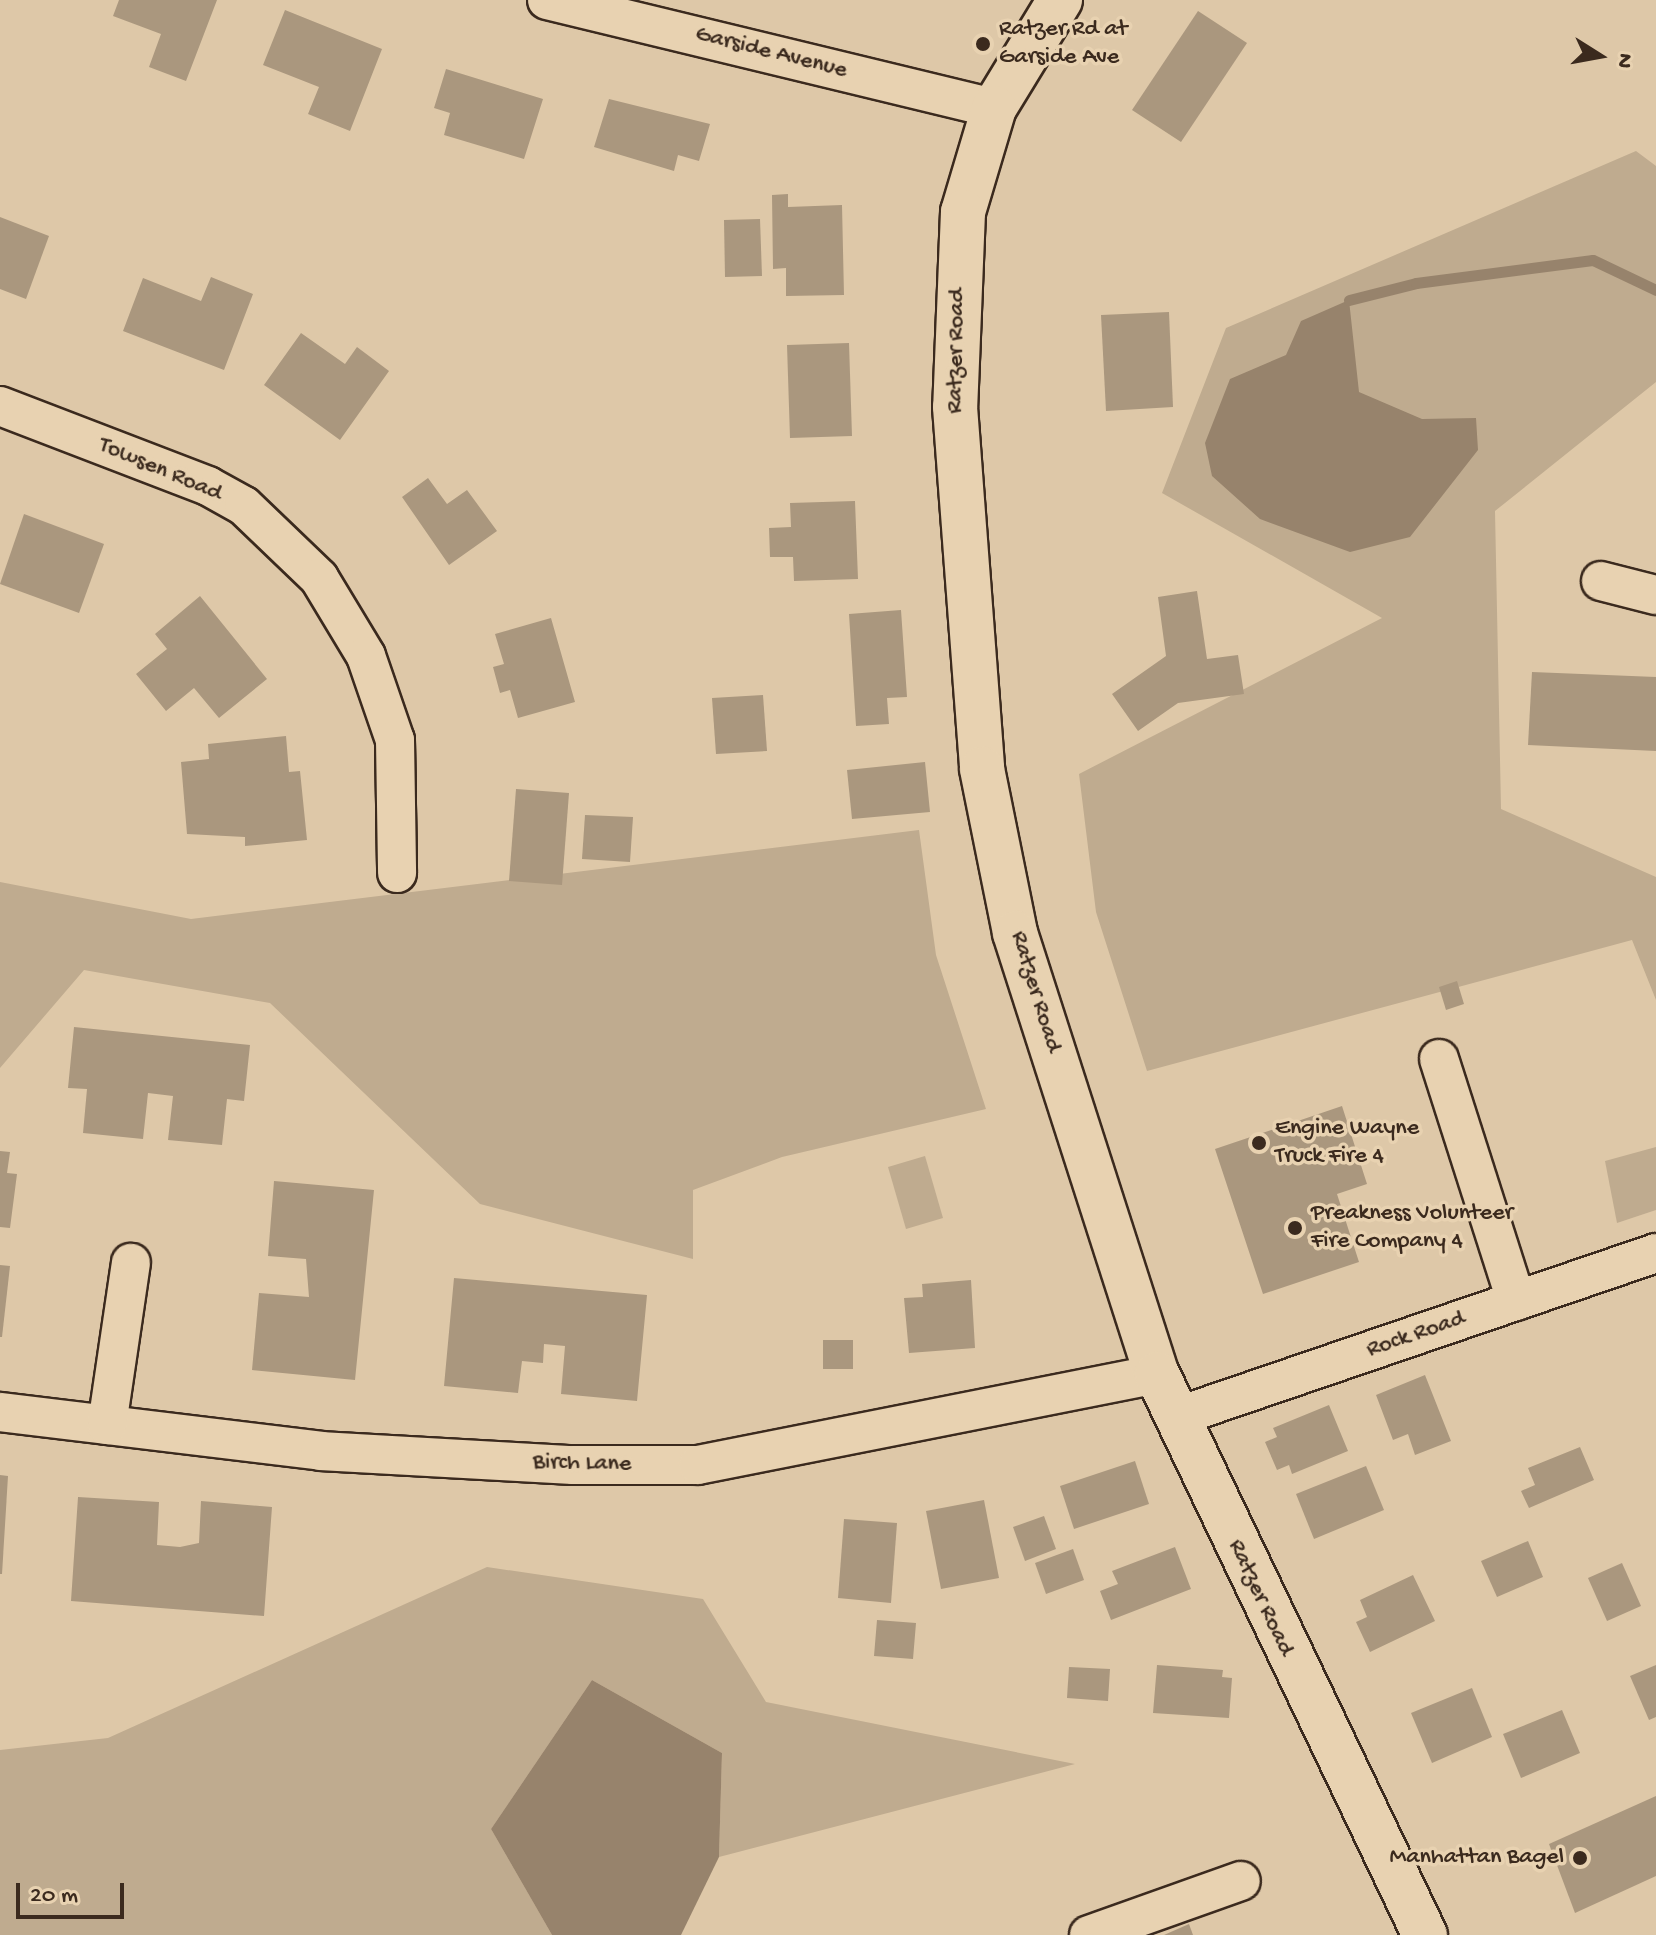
<!DOCTYPE html>
<style>
body{margin:0}
#map{position:relative;width:1656px;height:1935px;overflow:hidden;background:#dec8a8;font-family:"Gochi Hand",sans-serif}
div>[style]{position:absolute}
.green>*{inset:0;background:#bfab8f}
.water>*{inset:0;background:#97836c}
.stream>*{height:11px;margin:-5.5px;padding:0 5.5px;transform-origin:5.5px;border-radius:5.5px;background:#97836c}
.building>*{inset:0;background:#aa977e}
.roads{filter:drop-shadow(2px 0 #3b2a1e) drop-shadow(-2px 0 #3b2a1e) drop-shadow(0 2px #3b2a1e) drop-shadow(0 -2px #3b2a1e)}
.minor>*{height:38px;margin:-19px;padding:0 19px;transform-origin:19px;border-radius:19px;background:#e8d2b1}
.major>*{height:44px;margin:-22px;padding:0 22px;transform-origin:22px;border-radius:22px;background:#e8d2b1}
.dots>*{width:22px;height:22px;translate:-50% -50%;box-sizing:border-box;border:4px solid #e8d2b1;border-radius:50%}
span{translate:-50% -50%;white-space:nowrap;text-align:center;line-height:1.15;-webkit-text-stroke:7px #e8d2b1;paint-order:stroke}
.poi-label{font-size:24px;color:#3b2a1e}
.left{translate:0 -50%;text-align:left}
.right{translate:-100% -50%;text-align:right}
.street-label{font-size:24px;color:#3b2a1e}
.north{position:absolute;left:1560px;top:16px;width:80px;height:80px;-webkit-text-stroke:6px #e8d2b1;paint-order:stroke;rotate:101deg;font-size:22px;font-weight:700;line-height:32px;text-align:center;color:#3b2a1e}
.north::after{content:'';display:block;margin:auto;width:28px;height:36px;background:#3b2a1e;clip-path:polygon(50% 0,100% 100%,50% 72%,0 100%)}
.scale{position:absolute;left:16px;top:1883px;width:108px;height:36px;box-sizing:border-box;border:4px solid #3b2a1e;border-top:0;padding-left:10px;font-size:24px;line-height:28px;white-space:nowrap;color:#3b2a1e;-webkit-text-stroke:6px #e8d2b1;paint-order:stroke}
</style>
<div id="map">
<div class="green">
<div style="clip-path:polygon(1636px 151px,1656px 166px,1656px 382px,1495px 511px,1501px 809px,1656px 877px,1656px 1000px,1632px 940px,1147px 1071px,1096px 912px,1079px 774px,1382px 618px,1162px 493px,1226px 328px)"></div>
<div style="clip-path:polygon(919px 830px,936px 955px,986px 1109px,782px 1157px,693px 1190px,693px 1259px,480px 1204px,270px 1003px,84px 970px,0 1068px,0 882px,191px 919px)"></div>
<div style="clip-path:polygon(1656px 1147px,1656px 1210px,1617px 1223px,1605px 1161px)"></div>
<div style="clip-path:polygon(925px 1156px,943px 1218px,906px 1229px,888px 1167px)"></div>
<div style="clip-path:polygon(487px 1567px,703px 1599px,766px 1702px,1075px 1764px,719px 1857px,722px 1753px,592px 1680px,491px 1829px,552px 1935px,0 1935px,0 1750px,108px 1738px)"></div>
</div>
<div class="water">
<div style="clip-path:polygon(1349px 300px,1359px 392px,1422px 419px,1476px 418px,1478px 450px,1410px 537px,1350px 552px,1260px 519px,1212px 476px,1205px 443px,1230px 379px,1286px 355px,1301px 321px)"></div>
<div style="clip-path:polygon(592px 1680px,722px 1753px,719px 1857px,681px 1935px,552px 1935px,491px 1829px)"></div>
</div>
<div class="stream">
<div style="left:1349px;top:300px;width:69px;rotate:-14.2deg"></div>
<div style="left:1416px;top:283px;width:178px;rotate:-7.4deg"></div>
<div style="left:1593px;top:260px;width:70px;rotate:25.5deg"></div>
</div>
<div class="building">
<div style="clip-path:polygon(119px 0,217px 0,186px 81px,149px 67px,161px 34px,113px 16px)"></div>
<div style="clip-path:polygon(285px 10px,382px 49px,350px 131px,308px 114px,319px 87px,263px 65px)"></div>
<div style="clip-path:polygon(1198px 11px,1247px 43px,1181px 142px,1132px 110px)"></div>
<div style="clip-path:polygon(446px 69px,543px 99px,524px 159px,444px 135px,450px 113px,434px 108px)"></div>
<div style="clip-path:polygon(609px 99px,710px 124px,699px 161px,678px 155px,674px 171px,594px 147px)"></div>
<div style="clip-path:polygon(788px 194px,788px 207px,842px 205px,844px 295px,786px 296px,786px 268px,773px 269px,772px 195px)"></div>
<div style="clip-path:polygon(0 217px,49px 236px,26px 299px,0 289px)"></div>
<div style="clip-path:polygon(760px 219px,762px 276px,725px 277px,724px 220px)"></div>
<div style="clip-path:polygon(211px 277px,253px 294px,224px 370px,123px 331px,143px 278px,201px 301px)"></div>
<div style="clip-path:polygon(1169px 312px,1173px 407px,1106px 411px,1101px 315px)"></div>
<div style="clip-path:polygon(301px 333px,345px 364px,357px 347px,389px 371px,340px 440px,264px 385px)"></div>
<div style="clip-path:polygon(849px 343px,852px 436px,790px 438px,787px 345px)"></div>
<div style="clip-path:polygon(428px 478px,447px 504px,467px 490px,497px 531px,449px 565px,402px 497px)"></div>
<div style="clip-path:polygon(855px 501px,858px 579px,794px 581px,793px 557px,770px 557px,769px 528px,791px 527px,790px 503px)"></div>
<div style="clip-path:polygon(24px 514px,104px 544px,79px 613px,0 584px)"></div>
<div style="clip-path:polygon(1197px 591px,1207px 659px,1238px 655px,1244px 694px,1178px 703px,1138px 731px,1112px 694px,1166px 656px,1158px 597px)"></div>
<div style="clip-path:polygon(200px 596px,267px 679px,219px 718px,194px 688px,166px 711px,136px 674px,167px 649px,155px 634px)"></div>
<div style="clip-path:polygon(901px 610px,907px 697px,887px 698px,889px 724px,856px 726px,849px 614px)"></div>
<div style="clip-path:polygon(551px 618px,575px 702px,518px 718px,510px 690px,500px 693px,493px 667px,504px 664px,495px 634px)"></div>
<div style="clip-path:polygon(1532px 672px,1656px 677px,1656px 751px,1528px 745px)"></div>
<div style="clip-path:polygon(763px 695px,767px 751px,716px 754px,712px 698px)"></div>
<div style="clip-path:polygon(286px 736px,289px 772px,300px 771px,307px 840px,245px 846px,245px 837px,187px 834px,181px 762px,209px 759px,208px 744px)"></div>
<div style="clip-path:polygon(925px 762px,930px 812px,852px 819px,847px 770px)"></div>
<div style="clip-path:polygon(516px 789px,569px 793px,562px 885px,509px 881px)"></div>
<div style="clip-path:polygon(585px 815px,633px 817px,630px 862px,582px 859px)"></div>
<div style="clip-path:polygon(1457px 981px,1464px 1004px,1446px 1010px,1439px 987px)"></div>
<div style="clip-path:polygon(74px 1027px,250px 1045px,244px 1101px,227px 1099px,222px 1145px,168px 1140px,173px 1096px,148px 1093px,143px 1139px,83px 1133px,87px 1089px,68px 1088px)"></div>
<div style="clip-path:polygon(1342px 1106px,1367px 1184px,1337px 1194px,1359px 1262px,1263px 1294px,1215px 1149px)"></div>
<div style="clip-path:polygon(0 1151px,10px 1152px,7px 1173px,17px 1174px,10px 1228px,0 1227px)"></div>
<div style="clip-path:polygon(274px 1181px,374px 1190px,355px 1380px,252px 1370px,259px 1293px,309px 1297px,306px 1259px,268px 1256px)"></div>
<div style="clip-path:polygon(0 1265px,10px 1266px,2px 1337px,0 1337px)"></div>
<div style="clip-path:polygon(454px 1278px,647px 1295px,637px 1401px,561px 1394px,565px 1346px,544px 1344px,543px 1363px,522px 1361px,518px 1393px,444px 1386px)"></div>
<div style="clip-path:polygon(971px 1280px,975px 1348px,909px 1353px,904px 1298px,923px 1297px,922px 1284px)"></div>
<div style="clip-path:polygon(823px 1340px,853px 1340px,853px 1369px,823px 1369px)"></div>
<div style="clip-path:polygon(1425px 1375px,1451px 1441px,1415px 1455px,1408px 1434px,1393px 1440px,1376px 1395px)"></div>
<div style="clip-path:polygon(1329px 1405px,1348px 1451px,1292px 1474px,1289px 1465px,1277px 1470px,1265px 1442px,1277px 1437px,1273px 1428px)"></div>
<div style="clip-path:polygon(1580px 1447px,1594px 1480px,1529px 1508px,1521px 1491px,1535px 1485px,1528px 1468px)"></div>
<div style="clip-path:polygon(1135px 1461px,1149px 1504px,1074px 1529px,1060px 1486px)"></div>
<div style="clip-path:polygon(1366px 1466px,1384px 1510px,1314px 1539px,1296px 1494px)"></div>
<div style="clip-path:polygon(0 1475px,8px 1476px,2px 1574px,0 1574px)"></div>
<div style="clip-path:polygon(78px 1497px,159px 1502px,157px 1545px,180px 1547px,199px 1543px,201px 1501px,272px 1507px,264px 1616px,71px 1601px)"></div>
<div style="clip-path:polygon(984px 1500px,999px 1578px,941px 1589px,926px 1511px)"></div>
<div style="clip-path:polygon(1044px 1516px,1056px 1549px,1025px 1561px,1013px 1527px)"></div>
<div style="clip-path:polygon(844px 1519px,897px 1523px,891px 1603px,838px 1598px)"></div>
<div style="clip-path:polygon(1528px 1541px,1543px 1577px,1497px 1597px,1481px 1561px)"></div>
<div style="clip-path:polygon(1175px 1547px,1191px 1589px,1111px 1620px,1100px 1591px,1118px 1584px,1112px 1571px)"></div>
<div style="clip-path:polygon(1073px 1549px,1084px 1580px,1046px 1594px,1035px 1563px)"></div>
<div style="clip-path:polygon(1622px 1563px,1641px 1606px,1607px 1621px,1588px 1578px)"></div>
<div style="clip-path:polygon(1413px 1575px,1435px 1621px,1370px 1652px,1356px 1622px,1367px 1617px,1360px 1600px)"></div>
<div style="clip-path:polygon(877px 1620px,916px 1623px,913px 1659px,874px 1656px)"></div>
<div style="clip-path:polygon(1157px 1665px,1223px 1670px,1222px 1677px,1232px 1678px,1229px 1718px,1153px 1713px)"></div>
<div style="clip-path:polygon(1656px 1665px,1656px 1717px,1649px 1720px,1630px 1676px)"></div>
<div style="clip-path:polygon(1069px 1667px,1110px 1669px,1108px 1701px,1067px 1698px)"></div>
<div style="clip-path:polygon(1472px 1688px,1492px 1737px,1432px 1763px,1411px 1713px)"></div>
<div style="clip-path:polygon(1562px 1710px,1580px 1753px,1521px 1778px,1503px 1734px)"></div>
<div style="clip-path:polygon(1656px 1796px,1656px 1876px,1575px 1913px,1549px 1844px)"></div>
<div style="clip-path:polygon(1189px 1924px,1193px 1935px,1164px 1935px)"></div>
</div>
<div class="roads">
<div class="minor">
<div style="left:547px;top:0;width:460px;rotate:13.6deg"></div>
<div style="left:0;top:406px;width:223px;rotate:21deg"></div>
<div style="left:208px;top:486px;width:41px;rotate:29.1deg"></div>
<div style="left:244px;top:506px;width:104px;rotate:43.8deg"></div>
<div style="left:319px;top:578px;width:91px;rotate:58.9deg"></div>
<div style="left:366px;top:656px;width:89px;rotate:71deg"></div>
<div style="left:395px;top:740px;width:133px;rotate:89.1deg"></div>
<div style="left:1601px;top:581px;width:57px;rotate:14.3deg"></div>
<div style="left:1439px;top:1059px;width:254px;rotate:72.3deg"></div>
<div style="left:0;top:1412px;width:322px;rotate:6.9deg"></div>
<div style="left:320px;top:1451px;width:253px;rotate:3.2deg"></div>
<div style="left:573px;top:1465px;width:125px"></div>
<div style="left:698px;top:1465px;width:468px;rotate:-11.2deg"></div>
<div style="left:1176px;top:1417px;width:507px;rotate:-18.86deg"></div>
<div style="left:107px;top:1425px;width:164px;rotate:-81.6deg"></div>
<div style="left:1089px;top:1935px;width:161px;rotate:-19.6deg"></div>
</div>
<div class="major">
<div style="left:1060px;top:0;width:127px;rotate:121.4deg"></div>
<div style="left:994px;top:108px;width:109px;rotate:106.6deg"></div>
<div style="left:963px;top:212px;width:195px;rotate:92.3deg"></div>
<div style="left:955px;top:407px;width:363px;rotate:85.7deg"></div>
<div style="left:982px;top:769px;width:167px;rotate:78.6deg"></div>
<div style="left:1015px;top:933px;width:463px;rotate:72.2deg"></div>
<div style="left:1157px;top:1374px;width:622px;rotate:64.47deg"></div>
</div>
</div>
<div class="dots">
<div style="left:983px;top:44px;background:#3b2a1e"></div>
<div style="left:1259px;top:1143px;background:#3b2a1e"></div>
<div style="left:1295px;top:1228px;background:#3b2a1e"></div>
<div style="left:1580px;top:1858px;background:#3b2a1e"></div>
</div>
<div class="poi-label">
<span class="left" style="left:999px;top:44px">Ratzer Rd at<br>Garside Ave</span>
<span class="left" style="left:1275px;top:1143px">Engine Wayne<br>Truck Fire 4</span>
<span class="left" style="left:1311px;top:1228px">Preakness Volunteer<br>Fire Company 4</span>
<span class="right" style="left:1564px;top:1858px">Manhattan Bagel</span>
</div>
<div class="street-label">
<span style="left:771px;top:53px;rotate:14deg">Garside Avenue</span>
<span style="left:957px;top:351px;rotate:-89deg">Ratzer Road</span>
<span style="left:160px;top:470px;rotate:23deg">Towsen Road</span>
<span style="left:1035px;top:992px;rotate:73deg">Ratzer Road</span>
<span style="left:1416px;top:1335px;rotate:-19deg">Rock Road</span>
<span style="left:582px;top:1464px;rotate:1deg">Birch Lane</span>
<span style="left:1260px;top:1598px;rotate:65deg">Ratzer Road</span>
</div>
<div class="north">N</div>
<div class="scale">20 m</div>
</div>
